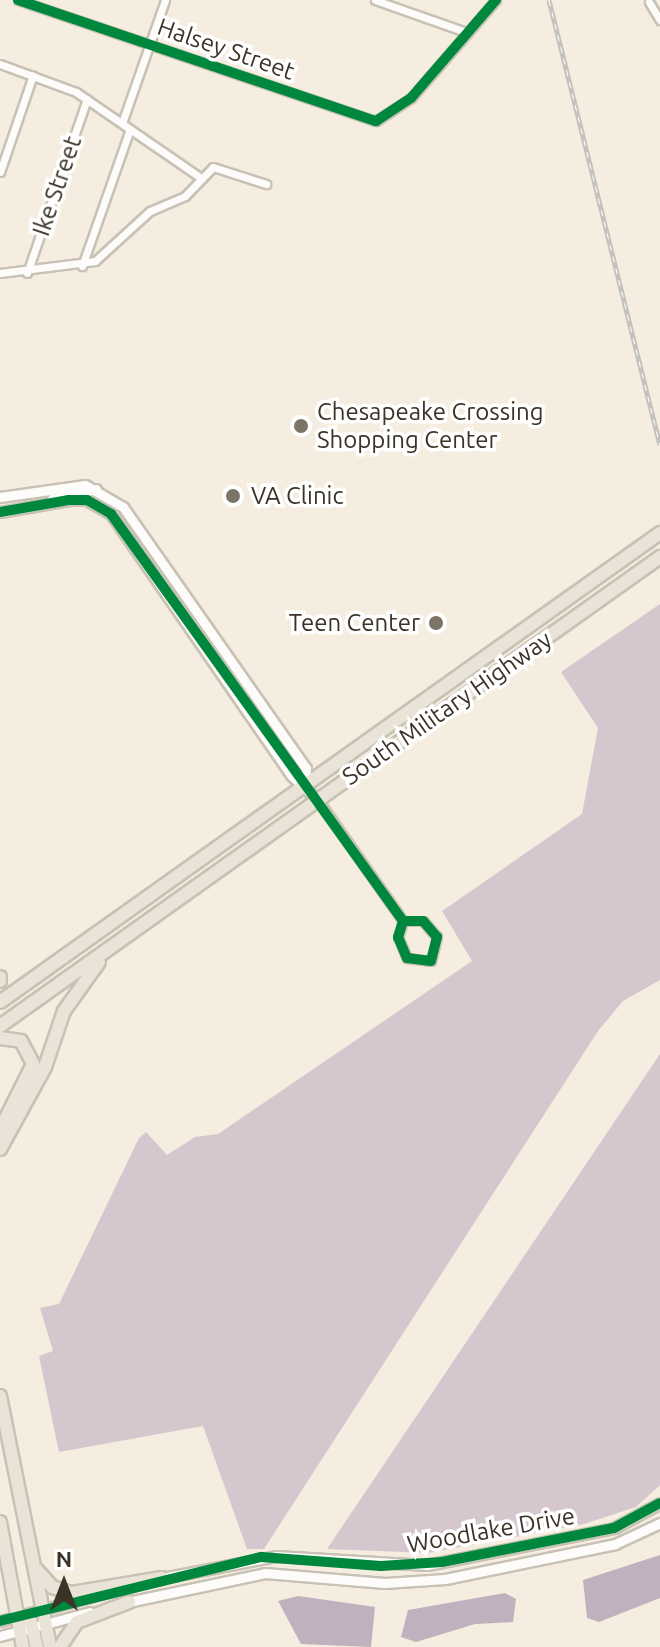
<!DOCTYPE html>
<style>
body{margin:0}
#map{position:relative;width:660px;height:1647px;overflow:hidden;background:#f5eddf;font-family:Ubuntu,sans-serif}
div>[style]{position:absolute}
.forest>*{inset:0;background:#d6c7cf}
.water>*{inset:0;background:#c1b0be}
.roads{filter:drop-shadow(2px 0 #c8c2b5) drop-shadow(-2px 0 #c8c2b5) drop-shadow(0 2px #c8c2b5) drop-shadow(0 -2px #c8c2b5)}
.minor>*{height:7px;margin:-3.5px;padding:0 3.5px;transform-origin:3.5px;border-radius:3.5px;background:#fefcfa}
.tertiary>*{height:9px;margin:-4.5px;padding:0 4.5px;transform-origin:4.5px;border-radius:4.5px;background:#fefcfa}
.primary>*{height:12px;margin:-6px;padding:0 6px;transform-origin:6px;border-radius:6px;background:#e9e4d7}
.rail>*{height:5px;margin-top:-2.5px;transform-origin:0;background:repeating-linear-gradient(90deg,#fff 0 6px,#c5c2be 0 12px);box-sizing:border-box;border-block:2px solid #c5c2be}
.cycleway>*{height:10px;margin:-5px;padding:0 5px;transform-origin:5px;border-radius:5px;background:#00873e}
.dots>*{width:22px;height:22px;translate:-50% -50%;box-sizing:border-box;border:4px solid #fff;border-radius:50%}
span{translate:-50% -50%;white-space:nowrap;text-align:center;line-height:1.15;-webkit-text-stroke:7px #fff;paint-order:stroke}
.street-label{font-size:24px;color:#3a3326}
.poi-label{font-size:24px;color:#3a3326}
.left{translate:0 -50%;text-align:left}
.right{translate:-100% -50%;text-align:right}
.north{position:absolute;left:24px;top:1543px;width:80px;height:80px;-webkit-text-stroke:6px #fff;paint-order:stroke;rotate:0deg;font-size:22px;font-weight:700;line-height:32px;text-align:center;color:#3a3326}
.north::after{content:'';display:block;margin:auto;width:28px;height:36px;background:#3a3326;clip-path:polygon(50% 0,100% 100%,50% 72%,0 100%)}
</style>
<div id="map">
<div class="forest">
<div style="clip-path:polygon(660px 604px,660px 980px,623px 1001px,598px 1031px,264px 1549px,247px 1549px,203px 1426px,59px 1452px,39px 1356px,53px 1351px,40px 1308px,59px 1304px,139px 1138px,146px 1132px,167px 1155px,195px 1137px,218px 1134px,472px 961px,442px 911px,582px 814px,598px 728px,561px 672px)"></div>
<div style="clip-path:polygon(660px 1054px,660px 1485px,636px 1507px,584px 1524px,428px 1553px,327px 1549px)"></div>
</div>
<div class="water">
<div style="clip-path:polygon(660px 1555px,660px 1598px,599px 1622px,587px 1618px,583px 1580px)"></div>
<div style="clip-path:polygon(505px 1593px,516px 1599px,513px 1622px,475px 1624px,416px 1642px,401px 1637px,408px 1610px)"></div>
<div style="clip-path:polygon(298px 1596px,375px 1607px,371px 1647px,301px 1644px,278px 1601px)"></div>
</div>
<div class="roads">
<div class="minor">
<div style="left:18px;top:0;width:378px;rotate:18.7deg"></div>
<div style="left:376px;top:121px;width:42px;rotate:-33.3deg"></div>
<div style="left:411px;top:98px;width:130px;rotate:-49.1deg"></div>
<div style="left:375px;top:0;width:96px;rotate:19.4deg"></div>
<div style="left:649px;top:2px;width:21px;rotate:59deg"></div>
<div style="left:0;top:64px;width:81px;rotate:20.2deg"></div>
<div style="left:76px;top:92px;width:152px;rotate:34.5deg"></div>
<div style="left:122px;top:123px;width:130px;rotate:-70.7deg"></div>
<div style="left:0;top:172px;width:102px;rotate:-71.2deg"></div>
<div style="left:82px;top:266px;width:145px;rotate:-70.7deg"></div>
<div style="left:0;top:273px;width:96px;rotate:-7.2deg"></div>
<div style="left:95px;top:261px;width:74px;rotate:-42.3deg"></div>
<div style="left:150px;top:211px;width:38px;rotate:-23deg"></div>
<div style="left:185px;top:196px;width:40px;rotate:-46deg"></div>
<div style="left:213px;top:167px;width:56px;rotate:17.8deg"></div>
<div style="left:27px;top:273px;width:184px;rotate:-71deg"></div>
<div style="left:318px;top:800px;width:148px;rotate:54.9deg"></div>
<div style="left:403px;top:921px;width:17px;rotate:107deg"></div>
<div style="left:398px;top:937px;width:23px;rotate:67deg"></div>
<div style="left:407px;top:958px;width:24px;rotate:7deg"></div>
<div style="left:431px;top:961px;width:25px;rotate:-76deg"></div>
<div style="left:437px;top:937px;width:21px;rotate:-131deg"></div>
<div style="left:423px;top:921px;width:20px;rotate:180deg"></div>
</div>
<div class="tertiary">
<div style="left:0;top:497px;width:86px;rotate:-8deg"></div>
<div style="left:85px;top:485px;width:44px;rotate:30.1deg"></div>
<div style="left:123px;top:507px;width:319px;rotate:55deg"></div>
<div style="left:306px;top:768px;width:15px;rotate:94deg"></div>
<div style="left:52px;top:499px;width:45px;rotate:-12.8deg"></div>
<div style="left:0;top:512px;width:70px;rotate:-9.9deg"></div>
<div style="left:69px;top:500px;width:18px"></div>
<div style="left:87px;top:500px;width:28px;rotate:30deg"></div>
<div style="left:111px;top:514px;width:318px;rotate:55.4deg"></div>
<div style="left:292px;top:776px;width:35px;rotate:43deg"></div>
<div style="left:157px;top:1579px;width:121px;rotate:-10.9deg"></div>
<div style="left:276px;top:1556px;width:151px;rotate:3.4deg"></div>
<div style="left:427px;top:1565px;width:191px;rotate:-11.2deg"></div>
<div style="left:614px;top:1528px;width:52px;rotate:-28.5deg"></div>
<div style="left:123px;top:1603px;width:145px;rotate:-11.9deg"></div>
<div style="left:265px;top:1573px;width:120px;rotate:4.8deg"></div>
<div style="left:385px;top:1583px;width:60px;rotate:-3.8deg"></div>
<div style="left:445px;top:1579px;width:174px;rotate:-11.6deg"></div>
<div style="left:615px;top:1544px;width:50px;rotate:-25deg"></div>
<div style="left:0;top:1621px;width:116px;rotate:-15deg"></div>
<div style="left:0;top:1636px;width:93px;rotate:-14.9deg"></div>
</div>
<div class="primary">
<div style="left:0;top:977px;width:4px;rotate:90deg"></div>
<div style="left:0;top:1002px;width:810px;rotate:-35.4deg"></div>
<div style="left:0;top:1026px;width:810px;rotate:-35.4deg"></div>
<div style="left:0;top:1038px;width:21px;rotate:8deg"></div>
<div style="left:21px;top:1041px;width:26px;rotate:62deg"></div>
<div style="left:33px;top:1064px;width:74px;rotate:116.6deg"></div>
<div style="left:0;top:1149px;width:94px;rotate:-61.2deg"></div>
<div style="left:45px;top:1067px;width:59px;rotate:-71.3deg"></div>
<div style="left:64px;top:1011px;width:60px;rotate:-54.5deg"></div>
<div style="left:0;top:1396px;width:256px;rotate:78.7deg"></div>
<div style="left:0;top:1522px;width:127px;rotate:79.6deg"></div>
<div style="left:36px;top:1569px;width:24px;rotate:48deg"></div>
<div style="left:52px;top:1587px;width:21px;rotate:17deg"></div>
<div style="left:72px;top:1593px;width:91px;rotate:-9.5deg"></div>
<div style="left:17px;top:1616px;width:15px;rotate:23deg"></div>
<div style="left:31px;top:1622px;width:26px;rotate:77deg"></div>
<div style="left:60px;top:1647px;width:30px;rotate:-56deg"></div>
<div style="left:77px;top:1622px;width:56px;rotate:-21deg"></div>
</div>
</div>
<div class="rail">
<div style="left:549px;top:0;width:458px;rotate:76deg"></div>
</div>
<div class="cycleway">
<div style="left:18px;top:0;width:378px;rotate:18.7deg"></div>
<div style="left:376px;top:121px;width:42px;rotate:-33.3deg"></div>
<div style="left:411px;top:98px;width:130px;rotate:-49.1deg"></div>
<div style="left:0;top:512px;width:70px;rotate:-9.9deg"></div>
<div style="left:69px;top:500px;width:18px"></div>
<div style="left:87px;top:500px;width:28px;rotate:30deg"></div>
<div style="left:111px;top:514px;width:501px;rotate:54.34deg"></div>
<div style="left:403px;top:921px;width:17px;rotate:107deg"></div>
<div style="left:398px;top:937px;width:23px;rotate:67deg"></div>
<div style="left:407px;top:958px;width:24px;rotate:7deg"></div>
<div style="left:431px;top:961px;width:25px;rotate:-76deg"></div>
<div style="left:437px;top:937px;width:21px;rotate:-131deg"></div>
<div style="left:423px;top:921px;width:20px;rotate:180deg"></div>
<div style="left:0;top:1621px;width:269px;rotate:-13.8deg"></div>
<div style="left:261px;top:1557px;width:120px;rotate:4.3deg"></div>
<div style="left:381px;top:1566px;width:61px;rotate:-3.8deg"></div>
<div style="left:442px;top:1562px;width:175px;rotate:-11.2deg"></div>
<div style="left:614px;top:1528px;width:52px;rotate:-28.5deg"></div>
</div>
<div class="dots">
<div style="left:301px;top:426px;background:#7b7467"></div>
<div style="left:233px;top:496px;background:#7b7467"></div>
<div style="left:436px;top:623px;background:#7b7467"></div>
</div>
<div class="street-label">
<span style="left:226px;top:49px;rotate:19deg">Halsey Street</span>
<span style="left:57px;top:186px;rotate:-71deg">Ike Street</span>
<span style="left:447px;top:708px;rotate:-35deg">South Military Highway</span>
<span style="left:491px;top:1530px;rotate:-10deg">Woodlake Drive</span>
</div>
<div class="poi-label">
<span class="left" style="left:317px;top:426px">Chesapeake Crossing<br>Shopping Center</span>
<span class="left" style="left:251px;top:496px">VA Clinic</span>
<span class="right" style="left:420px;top:623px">Teen Center</span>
</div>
<div class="north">N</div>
</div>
